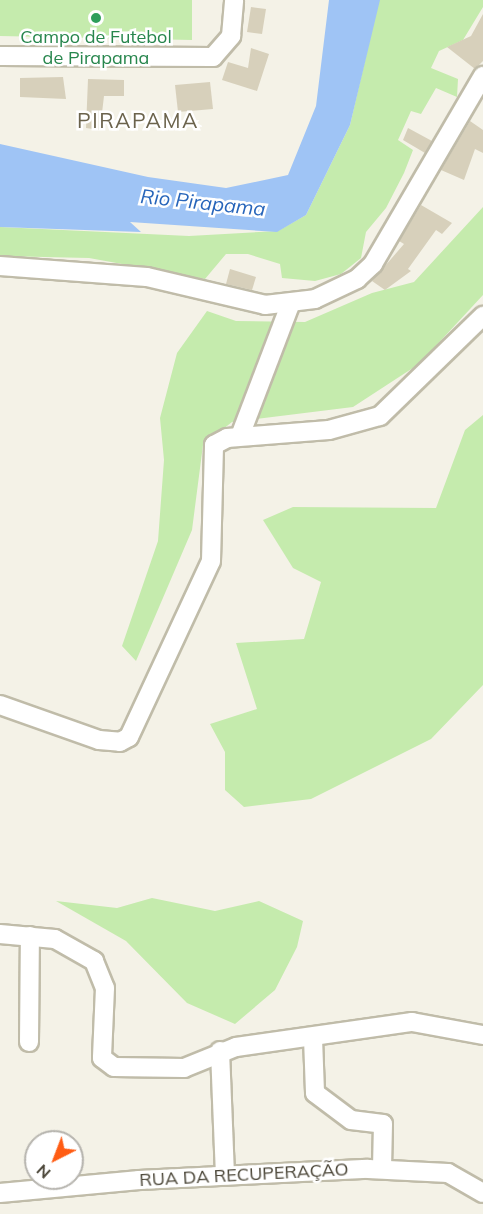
<!DOCTYPE html>
<meta charset="utf-8">
<style>
body{margin:0}
#map{position:relative;width:483px;height:1214px;overflow:hidden;background:#f4f2e7;font-family:Mulish,sans-serif}
div>[style]{position:absolute}
.green>*{inset:0;background:#c5ebad}
.water>*{inset:0;background:#9fc4f5}
.building>*{inset:0;background:#d7d0bb}
.roads{filter:drop-shadow(2px 0 #c0bca9) drop-shadow(-2px 0 #c0bca9) drop-shadow(0 2px #c0bca9) drop-shadow(0 -2px #c0bca9)}
.minor>*{height:18px;margin:-9px;padding:0 9px;transform-origin:9px;border-radius:9px;background:#fff}
.dots>*{width:16px;height:16px;translate:-50% -50%;box-sizing:border-box;border:3px solid #fff;border-radius:50%}
span{translate:-50% -50%;white-space:nowrap;text-align:center;line-height:1.15;-webkit-text-stroke:5px #fff;paint-order:stroke}
.leisure-label{font-size:18px;color:#27864d}
.street-label{font-size:18px;color:#484335}
.water-label{font-size:20px;color:#2765ba;font-style:italic}
.quarter-label{font-size:21px;color:#6b634c;letter-spacing:1.5px}
.north{position:absolute;left:24px;top:1130px;width:60px;height:60px;box-sizing:border-box;background:#fff;border:2px solid #b6b4ae;border-radius:50%;rotate:222deg;font-size:16px;font-weight:700;line-height:24px;text-align:center;color:#484335}
.north::after{content:'';display:block;margin:auto;width:21px;height:27px;background:#ff5c13;clip-path:polygon(50% 0,100% 100%,50% 72%,0 100%)}
</style>
<div id="map">
<div class="green">
<div style="clip-path:polygon(0 0,192px 0,192px 40px,0 36px)"></div>
<div style="clip-path:polygon(379px 0,483px 0,483px 7px,463px 40px,439px 51px,431px 68px,458px 79px,457px 97px,436px 88px,421px 114px,411px 111px,398px 140px,413px 150px,404px 173px,386px 208px,366px 232px,361px 258px,341px 274px,315px 281px,282px 278px,280px 264px,248px 254px,226px 254px,205px 279px,89px 258px,0 256px,0 227px,189px 236px,278px 231px,306px 215px,350px 125px)"></div>
<div style="clip-path:polygon(483px 207px,483px 295px,419px 364px,353px 407px,232px 422px,203px 445px,192px 530px,136px 661px,122px 646px,158px 541px,164px 460px,160px 418px,177px 353px,207px 311px,236px 321px,305px 322px,372px 293px,414px 282px)"></div>
<div style="clip-path:polygon(483px 415px,483px 685px,431px 739px,311px 799px,244px 807px,225px 790px,225px 752px,210px 724px,257px 709px,236px 643px,304px 639px,321px 582px,293px 568px,263px 520px,293px 507px,436px 508px,465px 430px)"></div>
<div style="clip-path:polygon(152px 898px,215px 911px,259px 901px,303px 921px,297px 947px,275px 990px,235px 1024px,187px 1003px,126px 941px,56px 901px,117px 908px)"></div>
</div>
<div class="water">
<div style="clip-path:polygon(329px 0,380px 0,350px 125px,306px 215px,277px 232px,130px 222px,141px 232px,0 227px,0 144px,148px 177px,226px 188px,288px 175px,316px 106px)"></div>
</div>
<div class="building">
<div style="clip-path:polygon(251px 7px,266px 9px,262px 34px,247px 32px)"></div>
<div style="clip-path:polygon(483px 14px,483px 61px,475px 69px,447px 47px,471px 36px)"></div>
<div style="clip-path:polygon(251px 48px,269px 54px,257px 91px,222px 80px,228px 62px,248px 68px)"></div>
<div style="clip-path:polygon(63px 77px,66px 99px,20px 97px,20px 78px)"></div>
<div style="clip-path:polygon(88px 79px,124px 80px,124px 96px,104px 96px,100px 130px,86px 128px)"></div>
<div style="clip-path:polygon(210px 82px,213px 109px,178px 112px,175px 85px)"></div>
<div style="clip-path:polygon(470px 121px,483px 130px,483px 153px,475px 149px,464px 180px,441px 170px)"></div>
<div style="clip-path:polygon(408px 128px,432px 141px,425px 153px,403px 140px)"></div>
<div style="clip-path:polygon(421px 205px,452px 223px,442px 234px,436px 230px,408px 269px,411px 271px,385px 290px,372px 281px,404px 244px,399px 241px)"></div>
<div style="clip-path:polygon(230px 269px,256px 277px,252px 290px,226px 284px)"></div>
</div>
<div class="roads">
<div class="minor">
<div style="left:0;top:56px;width:213px;rotate:0.3deg"></div>
<div style="left:213px;top:57px;width:28px;rotate:-49deg"></div>
<div style="left:231px;top:36px;width:36px;rotate:-85deg"></div>
<div style="left:0;top:266px;width:147px;rotate:4.3deg"></div>
<div style="left:147px;top:277px;width:121px;rotate:13.3deg"></div>
<div style="left:265px;top:305px;width:50px;rotate:-6.8deg"></div>
<div style="left:315px;top:299px;width:47px;rotate:-25.5deg"></div>
<div style="left:357px;top:279px;width:22px;rotate:-43deg"></div>
<div style="left:373px;top:264px;width:218px;rotate:-59.7deg"></div>
<div style="left:240px;top:436px;width:140px;rotate:-69.1deg"></div>
<div style="left:0;top:705px;width:105px;rotate:19.5deg"></div>
<div style="left:99px;top:740px;width:21px;rotate:5deg"></div>
<div style="left:120px;top:742px;width:10px;rotate:-29deg"></div>
<div style="left:129px;top:737px;width:194px;rotate:-65deg"></div>
<div style="left:211px;top:561px;width:116px;rotate:-88.5deg"></div>
<div style="left:214px;top:445px;width:15px;rotate:-28deg"></div>
<div style="left:227px;top:438px;width:102px;rotate:-4.5deg"></div>
<div style="left:329px;top:430px;width:53px;rotate:-15.4deg"></div>
<div style="left:380px;top:416px;width:144px;rotate:-44.2deg"></div>
<div style="left:0;top:934px;width:55px;rotate:5.2deg"></div>
<div style="left:55px;top:939px;width:45px;rotate:29.4deg"></div>
<div style="left:94px;top:961px;width:29px;rotate:68deg"></div>
<div style="left:105px;top:988px;width:70px;rotate:92.5deg"></div>
<div style="left:102px;top:1058px;width:15px;rotate:37deg"></div>
<div style="left:114px;top:1067px;width:70px;rotate:0.8deg"></div>
<div style="left:184px;top:1068px;width:56px;rotate:-22deg"></div>
<div style="left:236px;top:1047px;width:178px;rotate:-8.1deg"></div>
<div style="left:412px;top:1022px;width:72px;rotate:10.4deg"></div>
<div style="left:313px;top:1038px;width:55px;rotate:87.9deg"></div>
<div style="left:315px;top:1093px;width:45px;rotate:36.9deg"></div>
<div style="left:351px;top:1120px;width:32px;rotate:7deg"></div>
<div style="left:383px;top:1124px;width:45px;rotate:91.3deg"></div>
<div style="left:29px;top:1042px;width:106px;rotate:-89.5deg"></div>
<div style="left:220px;top:1051px;width:123px;rotate:87.7deg"></div>
<div style="left:0;top:1193px;width:140px;rotate:-5.3deg"></div>
<div style="left:139px;top:1180px;width:229px;rotate:-2.8deg"></div>
<div style="left:368px;top:1169px;width:80px;rotate:2.9deg"></div>
<div style="left:448px;top:1173px;width:40px;rotate:29.7deg"></div>
</div>
</div>
<div class="dots">
<div style="left:96px;top:18px;background:#2e9e5b"></div>
</div>
<div class="leisure-label">
<span style="left:96px;top:48px">Campo de Futebol<br>de Pirapama</span>
</div>
<div class="street-label">
<span style="left:244px;top:1175px;rotate:-3deg">RUA DA RECUPERAÇÃO</span>
</div>
<div class="water-label">
<span style="left:203px;top:202px;rotate:6deg">Rio Pirapama</span>
</div>
<div class="quarter-label">
<span style="left:138px;top:120px">PIRAPAMA</span>
</div>
<div class="north">N</div>
</div>
